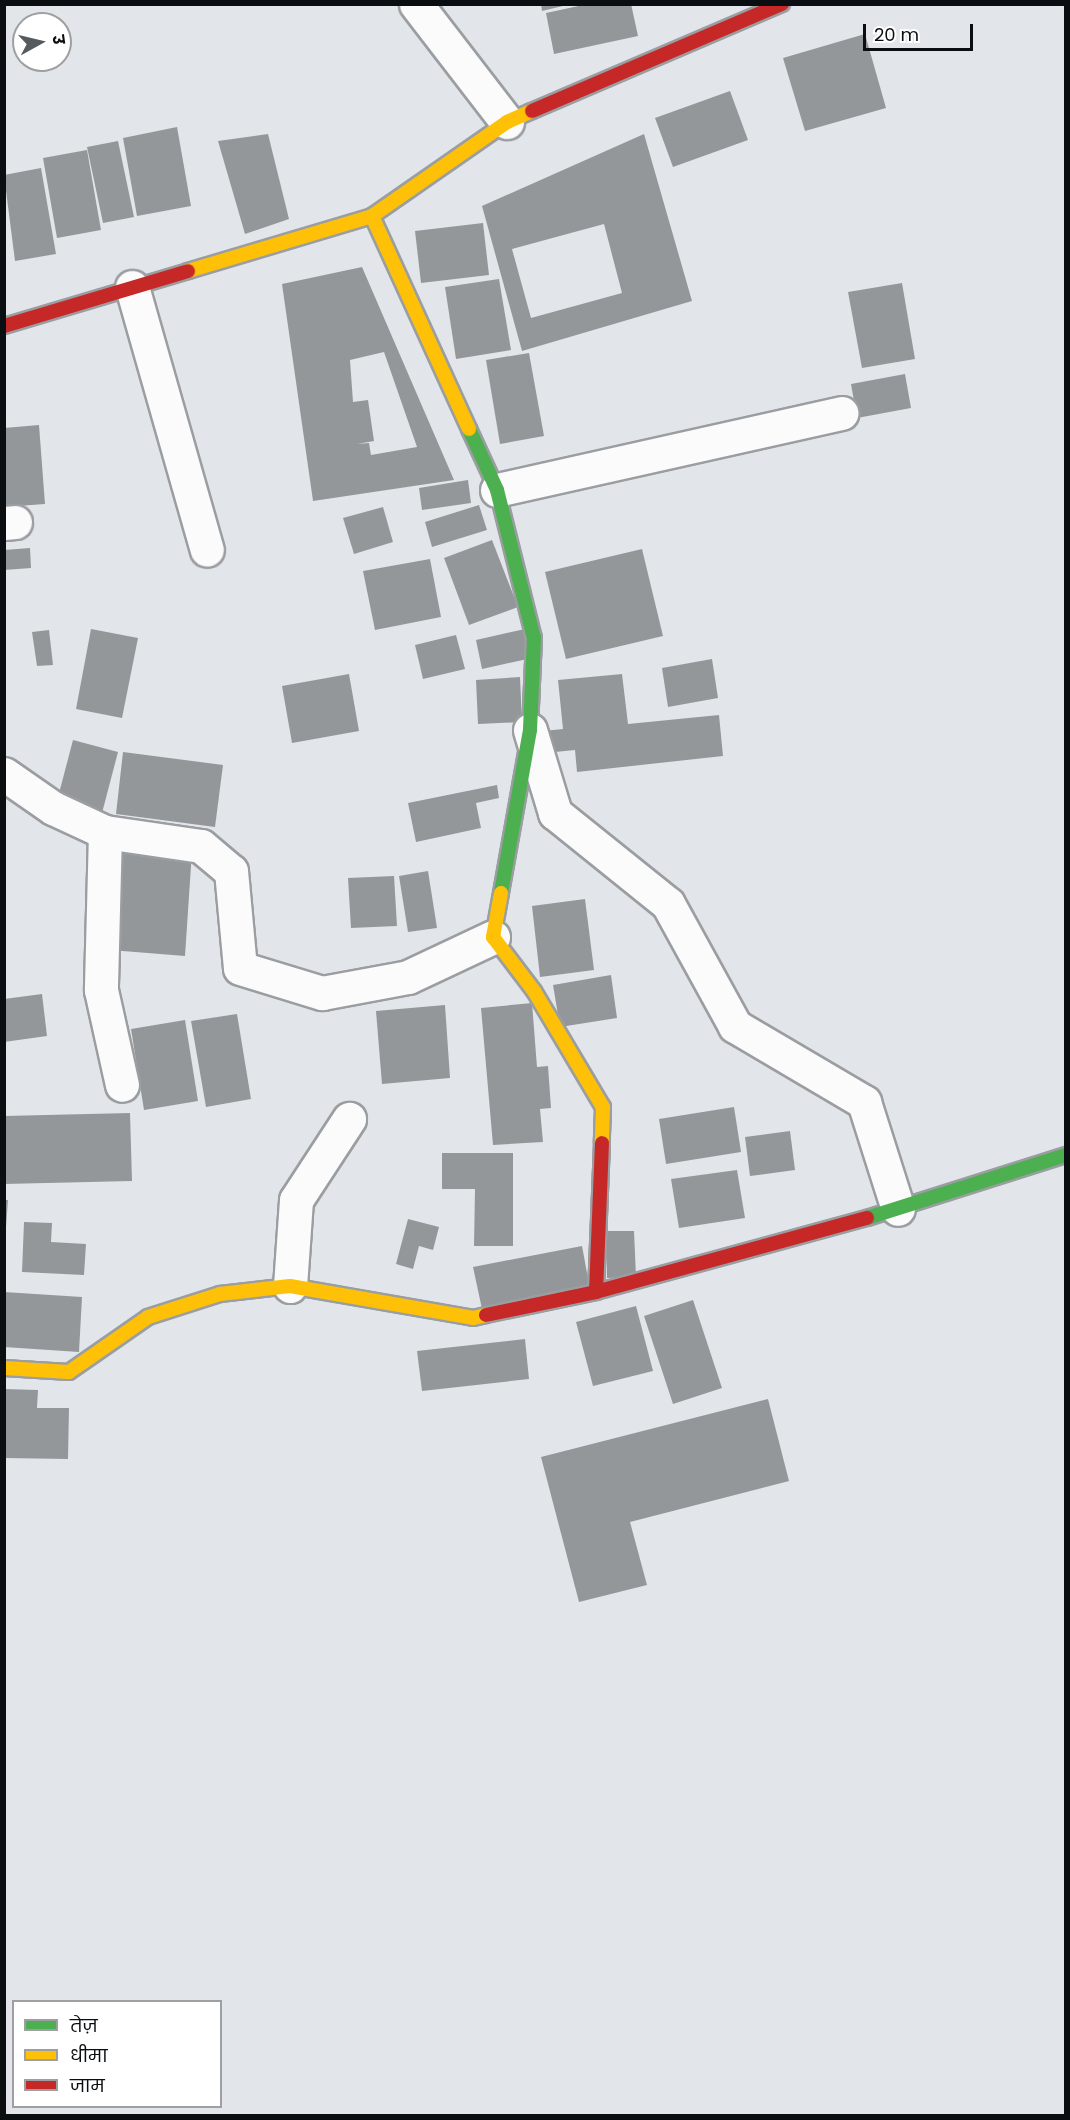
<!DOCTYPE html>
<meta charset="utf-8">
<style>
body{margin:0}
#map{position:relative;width:1070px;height:2120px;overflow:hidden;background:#e2e6eb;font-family:Poppins,"Noto Sans Devanagari",sans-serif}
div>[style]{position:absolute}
.building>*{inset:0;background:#94979a}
.roads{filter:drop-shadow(2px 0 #9b9ea1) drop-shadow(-2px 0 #9b9ea1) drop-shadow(0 2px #9b9ea1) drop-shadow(0 -2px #9b9ea1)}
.street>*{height:33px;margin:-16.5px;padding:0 16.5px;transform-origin:16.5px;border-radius:16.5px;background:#fbfbfc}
.fast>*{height:14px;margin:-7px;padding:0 7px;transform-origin:7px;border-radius:7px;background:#4caf50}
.slow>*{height:14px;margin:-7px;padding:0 7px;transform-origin:7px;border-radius:7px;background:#ffc107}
.jam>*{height:14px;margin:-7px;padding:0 7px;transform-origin:7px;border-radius:7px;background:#c62828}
span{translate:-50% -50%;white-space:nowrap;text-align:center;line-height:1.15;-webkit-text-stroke:6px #fff;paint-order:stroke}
.frame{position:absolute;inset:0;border:6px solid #0b0e11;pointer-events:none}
.legend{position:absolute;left:12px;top:2000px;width:210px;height:108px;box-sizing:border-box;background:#fff;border:2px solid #9d9fa0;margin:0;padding:8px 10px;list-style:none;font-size:18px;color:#0b0e11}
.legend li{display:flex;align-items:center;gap:12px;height:30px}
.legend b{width:30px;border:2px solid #9d9fa0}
.north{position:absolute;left:12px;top:12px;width:60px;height:60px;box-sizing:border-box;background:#fff;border:2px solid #9d9fa0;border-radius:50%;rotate:82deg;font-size:16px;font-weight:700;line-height:24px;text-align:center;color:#0b0e11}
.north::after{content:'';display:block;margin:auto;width:21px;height:27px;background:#565a5d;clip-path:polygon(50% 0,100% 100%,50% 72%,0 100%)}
.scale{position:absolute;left:863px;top:24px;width:110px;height:27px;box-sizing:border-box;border:3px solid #0b0e11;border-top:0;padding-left:8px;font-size:18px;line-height:21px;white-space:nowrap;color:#0b0e11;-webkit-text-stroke:4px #fff;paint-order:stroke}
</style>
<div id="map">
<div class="building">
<div style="clip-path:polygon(541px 4px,567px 4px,567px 5px,542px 11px)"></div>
<div style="clip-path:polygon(588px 4px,631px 4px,638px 36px,554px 54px,546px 13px)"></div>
<div style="clip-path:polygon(865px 34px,886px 108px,805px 131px,783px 58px)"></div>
<div style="clip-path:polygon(730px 91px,748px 140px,673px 167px,655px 118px)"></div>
<div style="clip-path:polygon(177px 127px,191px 206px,137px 216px,123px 138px)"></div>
<div style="clip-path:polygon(268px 134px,289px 219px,245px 234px,218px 141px)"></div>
<div style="clip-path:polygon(evenodd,644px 134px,692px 301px,522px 351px,482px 206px,644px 134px,604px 224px,622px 293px,531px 318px,512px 249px,604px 224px)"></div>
<div style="clip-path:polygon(118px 141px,134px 217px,103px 223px,87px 147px)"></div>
<div style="clip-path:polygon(87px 150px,101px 230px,57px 238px,43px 158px)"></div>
<div style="clip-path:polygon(41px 168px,56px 254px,15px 261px,4px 175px)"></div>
<div style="clip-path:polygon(483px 223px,489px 275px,421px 283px,415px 231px)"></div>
<div style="clip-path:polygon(evenodd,362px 267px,454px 480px,313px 501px,282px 284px,362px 267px,384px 352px,417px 447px,371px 455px,369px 443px,357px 444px,374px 441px,368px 400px,353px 402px,350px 360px,384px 352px)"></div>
<div style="clip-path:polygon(499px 279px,511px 350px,456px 359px,445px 287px)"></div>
<div style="clip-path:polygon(902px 283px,915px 359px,862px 368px,848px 292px)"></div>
<div style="clip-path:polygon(529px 353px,544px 436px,500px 444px,486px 360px)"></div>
<div style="clip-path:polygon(905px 374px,911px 408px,857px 418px,851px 384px)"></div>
<div style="clip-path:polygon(39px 425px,45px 504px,4px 507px,4px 428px)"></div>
<div style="clip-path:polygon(468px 480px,471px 503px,422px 510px,419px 488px)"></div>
<div style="clip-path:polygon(479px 505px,487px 530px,432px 547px,425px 522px)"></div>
<div style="clip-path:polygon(383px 507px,393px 542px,354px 554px,343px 518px)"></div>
<div style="clip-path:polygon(492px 540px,518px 607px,469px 625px,444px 558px)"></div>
<div style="clip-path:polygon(30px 548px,31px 568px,4px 570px,4px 550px)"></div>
<div style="clip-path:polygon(642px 549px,663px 636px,566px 659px,545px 572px)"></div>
<div style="clip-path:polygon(430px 559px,441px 617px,375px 630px,363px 571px)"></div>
<div style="clip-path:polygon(91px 629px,138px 638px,122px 718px,76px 709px)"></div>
<div style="clip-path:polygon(525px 629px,532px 658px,482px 669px,476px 640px)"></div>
<div style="clip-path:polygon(49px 630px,53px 665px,37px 666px,32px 632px)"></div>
<div style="clip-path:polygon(456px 635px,465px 669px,423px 679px,415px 645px)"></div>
<div style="clip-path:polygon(712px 659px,718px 698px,668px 707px,662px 668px)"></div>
<div style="clip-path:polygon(349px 674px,359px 731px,292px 743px,282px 686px)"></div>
<div style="clip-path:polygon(622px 674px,628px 724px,719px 715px,723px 756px,577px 772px,575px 750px,545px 753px,543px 731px,563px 729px,558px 680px)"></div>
<div style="clip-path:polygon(520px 677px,522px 722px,478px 724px,476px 680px)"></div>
<div style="clip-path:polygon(73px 740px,118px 752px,102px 813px,57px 801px)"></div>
<div style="clip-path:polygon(123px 752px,223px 765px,215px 827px,116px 814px)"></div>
<div style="clip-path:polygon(497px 785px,499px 798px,476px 803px,481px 828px,416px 842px,408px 803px)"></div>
<div style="clip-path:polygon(117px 846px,192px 851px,185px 956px,110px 950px)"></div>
<div style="clip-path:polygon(428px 871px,437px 928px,408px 932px,399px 876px)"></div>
<div style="clip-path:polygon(394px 876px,397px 926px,351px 928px,348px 878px)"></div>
<div style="clip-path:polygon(585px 899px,594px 970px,540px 977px,532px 906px)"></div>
<div style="clip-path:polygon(611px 975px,617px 1018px,560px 1027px,553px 985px)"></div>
<div style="clip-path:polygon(42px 994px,47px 1036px,4px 1042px,4px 999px)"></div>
<div style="clip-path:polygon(532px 1003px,537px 1067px,548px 1066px,551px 1108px,540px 1109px,543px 1142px,493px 1145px,481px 1008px)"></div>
<div style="clip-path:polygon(445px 1005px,450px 1078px,382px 1084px,376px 1011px)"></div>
<div style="clip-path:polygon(237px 1014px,251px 1099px,206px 1107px,191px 1021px)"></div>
<div style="clip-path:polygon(185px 1020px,198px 1101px,144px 1110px,131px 1029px)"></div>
<div style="clip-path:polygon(734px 1107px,741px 1152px,666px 1164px,659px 1119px)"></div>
<div style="clip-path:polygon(130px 1113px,132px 1181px,4px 1184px,4px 1116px)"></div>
<div style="clip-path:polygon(790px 1131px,795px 1170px,750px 1176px,745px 1137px)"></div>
<div style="clip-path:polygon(442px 1153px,513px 1153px,513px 1246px,474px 1246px,475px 1189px,442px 1189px)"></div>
<div style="clip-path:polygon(737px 1170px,745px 1218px,679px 1228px,671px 1179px)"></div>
<div style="clip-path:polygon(5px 1200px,8px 1200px,6px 1227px,5px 1227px)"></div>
<div style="clip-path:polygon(408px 1219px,439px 1227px,433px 1250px,419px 1246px,413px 1269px,396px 1264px)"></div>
<div style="clip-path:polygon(24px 1222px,52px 1223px,51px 1242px,86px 1244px,84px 1275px,22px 1272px)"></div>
<div style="clip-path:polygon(606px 1231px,634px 1231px,636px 1277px,607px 1278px)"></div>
<div style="clip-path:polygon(582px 1246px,590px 1289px,482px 1309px,473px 1267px)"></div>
<div style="clip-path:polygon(4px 1292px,82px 1297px,79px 1352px,4px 1347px)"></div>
<div style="clip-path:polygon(693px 1300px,722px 1388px,673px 1404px,644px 1316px)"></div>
<div style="clip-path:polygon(636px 1306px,653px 1371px,593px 1386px,576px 1322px)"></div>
<div style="clip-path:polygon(525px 1339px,529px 1379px,422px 1391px,417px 1351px)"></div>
<div style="clip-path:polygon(4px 1389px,38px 1390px,37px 1408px,69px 1408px,68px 1459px,4px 1458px)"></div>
<div style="clip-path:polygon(768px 1399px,789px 1481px,630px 1522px,647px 1585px,579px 1602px,541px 1457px)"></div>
</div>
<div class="roads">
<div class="street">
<div style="left:416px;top:4px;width:149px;rotate:52.4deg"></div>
<div style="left:132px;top:287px;width:273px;rotate:74.1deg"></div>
<div style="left:497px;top:490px;width:353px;rotate:-12.6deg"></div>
<div style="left:4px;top:523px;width:11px;rotate:-5deg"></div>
<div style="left:530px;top:730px;width:87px;rotate:73.2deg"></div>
<div style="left:555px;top:813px;width:145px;rotate:38.8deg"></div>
<div style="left:668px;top:904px;width:139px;rotate:61.2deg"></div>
<div style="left:735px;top:1026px;width:150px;rotate:30.5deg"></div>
<div style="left:864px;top:1102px;width:112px;rotate:72.4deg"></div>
<div style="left:4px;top:774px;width:60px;rotate:34.8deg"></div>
<div style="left:53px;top:808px;width:57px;rotate:24.8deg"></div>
<div style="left:105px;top:832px;width:97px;rotate:8.3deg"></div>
<div style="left:201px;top:846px;width:39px;rotate:40deg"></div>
<div style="left:231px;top:871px;width:97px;rotate:84.7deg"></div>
<div style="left:240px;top:968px;width:86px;rotate:17deg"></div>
<div style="left:322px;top:993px;width:87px;rotate:-10.5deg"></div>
<div style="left:408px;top:977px;width:94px;rotate:-25.2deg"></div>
<div style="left:105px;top:832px;width:158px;rotate:91.5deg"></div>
<div style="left:101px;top:990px;width:97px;rotate:77.5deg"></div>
<div style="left:290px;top:1286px;width:86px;rotate:-86deg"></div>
<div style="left:296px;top:1200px;width:97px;rotate:-56.8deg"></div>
</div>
<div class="fast">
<div style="left:469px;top:429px;width:67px;rotate:65.3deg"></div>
<div style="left:497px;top:490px;width:153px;rotate:76deg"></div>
<div style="left:534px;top:638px;width:92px;rotate:92.5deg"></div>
<div style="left:530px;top:730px;width:166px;rotate:100.1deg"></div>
<div style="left:867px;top:1218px;width:209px;rotate:-17.6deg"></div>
</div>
<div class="slow">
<div style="left:372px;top:216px;width:234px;rotate:65.5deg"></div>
<div style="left:188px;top:271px;width:192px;rotate:-16.6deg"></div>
<div style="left:372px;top:216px;width:165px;rotate:-34.8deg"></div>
<div style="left:507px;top:122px;width:27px;rotate:-24deg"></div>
<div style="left:501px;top:893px;width:45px;rotate:100.3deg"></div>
<div style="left:493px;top:937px;width:68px;rotate:52.8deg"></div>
<div style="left:534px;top:991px;width:135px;rotate:59.3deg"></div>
<div style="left:603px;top:1107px;width:36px;rotate:92deg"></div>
<div style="left:4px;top:1368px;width:65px;rotate:3.5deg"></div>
<div style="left:69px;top:1372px;width:96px;rotate:-34.8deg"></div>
<div style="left:148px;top:1317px;width:76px;rotate:-17.7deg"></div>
<div style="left:220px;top:1294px;width:70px;rotate:-6.5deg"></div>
<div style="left:290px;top:1286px;width:186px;rotate:9.9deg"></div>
<div style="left:473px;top:1318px;width:13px;rotate:-13deg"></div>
</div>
<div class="jam">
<div style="left:532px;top:111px;width:272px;rotate:-23.2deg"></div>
<div style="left:4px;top:326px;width:192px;rotate:-16.6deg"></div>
<div style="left:596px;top:1292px;width:149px;rotate:-87.7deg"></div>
<div style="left:486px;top:1315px;width:112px;rotate:-11.8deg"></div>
<div style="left:596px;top:1292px;width:281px;rotate:-15.3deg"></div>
</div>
</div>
<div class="frame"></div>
<ul class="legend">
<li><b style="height:8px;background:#4caf50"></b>तेज़</li>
<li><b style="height:8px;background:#ffc107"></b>धीमा</li>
<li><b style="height:8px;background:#c62828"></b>जाम</li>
</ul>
<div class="north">उ</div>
<div class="scale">20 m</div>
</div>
